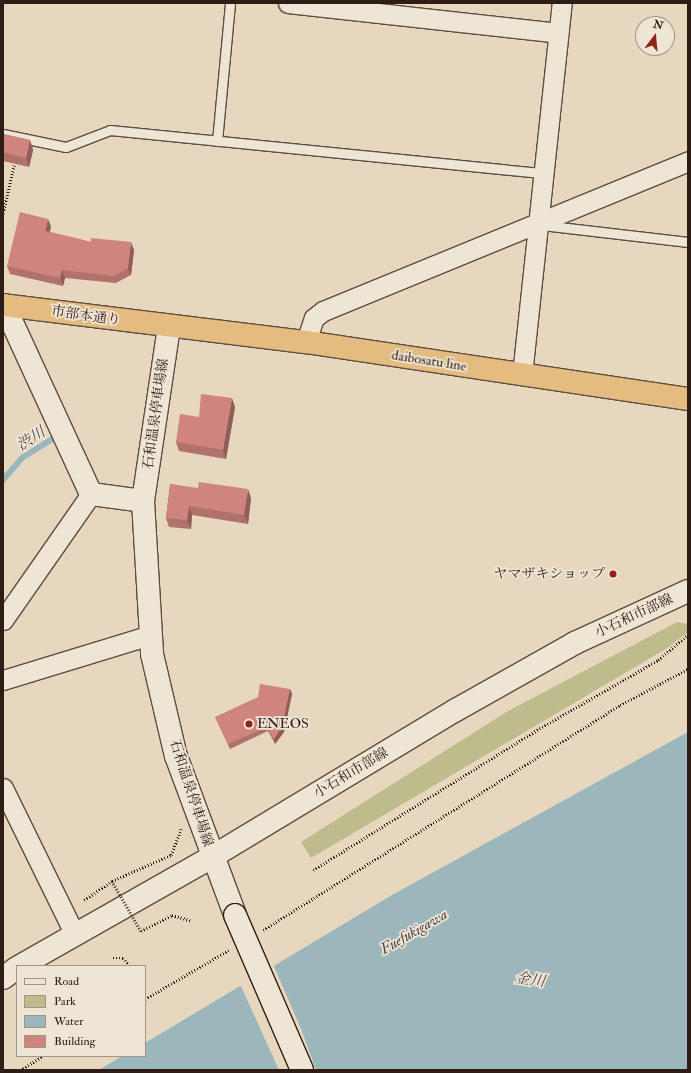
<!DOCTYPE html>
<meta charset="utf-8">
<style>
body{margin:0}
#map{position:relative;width:691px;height:1073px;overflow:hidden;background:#e7d7bf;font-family:"IM FELL Double Pica","Noto Serif JP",serif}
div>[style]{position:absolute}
.green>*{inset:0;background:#bebc8c}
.water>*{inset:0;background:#9bb7bc}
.pier>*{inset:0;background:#e7d7bf}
.stream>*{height:5.5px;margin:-2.75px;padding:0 2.75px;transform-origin:2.75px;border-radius:2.75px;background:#9bb7bc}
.path>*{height:2.5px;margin-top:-1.25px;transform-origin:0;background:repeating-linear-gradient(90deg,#2f1d15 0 1px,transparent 0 3px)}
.roads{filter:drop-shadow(1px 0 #5d4c40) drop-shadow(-1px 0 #5d4c40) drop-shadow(0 1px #5d4c40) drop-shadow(0 -1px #5d4c40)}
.service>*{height:9px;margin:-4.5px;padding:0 4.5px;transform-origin:4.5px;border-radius:4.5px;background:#efe5d5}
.minor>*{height:19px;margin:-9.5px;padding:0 9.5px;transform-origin:9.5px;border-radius:9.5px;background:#efe5d5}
.secondary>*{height:22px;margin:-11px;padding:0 11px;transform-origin:11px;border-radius:11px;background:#efe5d5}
.trunk>*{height:22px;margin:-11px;padding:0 11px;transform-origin:11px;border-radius:11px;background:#e4bc80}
.path-bridge>*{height:2.5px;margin-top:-1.25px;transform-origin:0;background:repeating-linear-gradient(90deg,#2f1d15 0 1px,transparent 0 3px)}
.bridges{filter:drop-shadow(1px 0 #2f1d15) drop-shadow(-1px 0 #2f1d15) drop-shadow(0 1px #2f1d15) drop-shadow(0 -1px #2f1d15)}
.secondary-bridge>*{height:22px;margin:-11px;padding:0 11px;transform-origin:11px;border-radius:11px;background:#efe5d5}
.wall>*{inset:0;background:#b2726c}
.shaded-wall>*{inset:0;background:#915d58}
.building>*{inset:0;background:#cf857d}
.dots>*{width:11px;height:11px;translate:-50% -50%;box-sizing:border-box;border:2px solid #efe5d5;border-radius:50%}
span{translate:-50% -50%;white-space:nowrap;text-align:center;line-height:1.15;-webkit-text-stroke:3.5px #efe5d5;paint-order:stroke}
.street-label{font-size:14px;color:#2f1d15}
.poi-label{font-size:14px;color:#2f1d15}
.right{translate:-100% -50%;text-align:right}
.left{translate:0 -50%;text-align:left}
.water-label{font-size:15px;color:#4f4b47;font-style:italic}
.frame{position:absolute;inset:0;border:4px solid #2f1d15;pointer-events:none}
.legend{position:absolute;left:16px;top:965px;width:130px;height:92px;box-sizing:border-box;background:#efe5d5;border:1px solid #a29588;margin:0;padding:5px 7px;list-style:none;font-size:12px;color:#2f1d15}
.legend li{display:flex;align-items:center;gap:8px;height:20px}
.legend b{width:20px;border:1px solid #a29588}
.north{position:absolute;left:635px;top:16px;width:40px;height:40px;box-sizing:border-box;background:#efe5d5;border:1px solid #a29588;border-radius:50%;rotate:16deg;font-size:11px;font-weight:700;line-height:16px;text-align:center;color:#2f1d15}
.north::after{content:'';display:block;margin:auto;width:14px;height:18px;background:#8f2418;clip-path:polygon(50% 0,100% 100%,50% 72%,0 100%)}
</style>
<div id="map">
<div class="green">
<div style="clip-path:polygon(677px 622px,688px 624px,688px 632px,669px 647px,311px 858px,301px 842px,508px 711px)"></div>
</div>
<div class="water">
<div style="clip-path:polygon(688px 732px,688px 1070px,99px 1070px,122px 1056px,145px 1056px,145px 1043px,392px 895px)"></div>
</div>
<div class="pier">
<div style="clip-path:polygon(273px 964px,301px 1029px,316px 1070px,279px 1070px,240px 984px)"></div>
</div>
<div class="stream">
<div style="left:3px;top:480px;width:29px;rotate:-49deg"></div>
<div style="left:22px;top:458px;width:40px;rotate:-32deg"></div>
</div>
<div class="path">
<div style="left:3px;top:213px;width:49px;rotate:-77.1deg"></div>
<div style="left:313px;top:870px;width:270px;rotate:-32deg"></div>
<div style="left:542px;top:727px;width:134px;rotate:-30deg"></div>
<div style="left:658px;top:660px;width:39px;rotate:-40deg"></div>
<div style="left:84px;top:900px;width:34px;rotate:-34deg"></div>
<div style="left:112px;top:881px;width:64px;rotate:-23.8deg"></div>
<div style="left:171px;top:855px;width:28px;rotate:-69deg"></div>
<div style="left:263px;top:930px;width:422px;rotate:-32.2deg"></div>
<div style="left:620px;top:705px;width:77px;rotate:-27.9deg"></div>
<div style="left:141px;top:931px;width:35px;rotate:-27deg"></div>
<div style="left:172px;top:915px;width:19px;rotate:16deg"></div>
<div style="left:113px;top:958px;width:10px"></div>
<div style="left:123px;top:958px;width:11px;rotate:49deg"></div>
<div style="left:145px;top:999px;width:97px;rotate:-30.3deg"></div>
<div style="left:20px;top:1070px;width:27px;rotate:-31deg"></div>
</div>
<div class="roads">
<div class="service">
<div style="left:3px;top:134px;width:64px;rotate:11.7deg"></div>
<div style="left:66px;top:147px;width:47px;rotate:-21.1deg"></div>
<div style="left:110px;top:130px;width:436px;rotate:5.7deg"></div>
<div style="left:217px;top:141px;width:139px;rotate:-84.6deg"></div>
<div style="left:542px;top:225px;width:147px;rotate:6.6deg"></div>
</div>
<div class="minor">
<div style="left:288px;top:3px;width:272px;rotate:6.3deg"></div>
<div style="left:306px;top:342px;width:25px;rotate:-72deg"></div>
<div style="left:314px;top:318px;width:11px;rotate:-38deg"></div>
<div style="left:323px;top:311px;width:395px;rotate:-22.3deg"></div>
<div style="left:522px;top:375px;width:374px;rotate:-83.9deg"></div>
<div style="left:3px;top:620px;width:154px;rotate:-55.1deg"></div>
<div style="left:3px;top:680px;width:154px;rotate:-17deg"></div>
<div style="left:3px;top:788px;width:161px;rotate:63.9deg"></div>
</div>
<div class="secondary">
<div style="left:4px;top:305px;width:208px;rotate:65.3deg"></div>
<div style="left:91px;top:494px;width:52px;rotate:7.7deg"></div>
<div style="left:169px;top:327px;width:176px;rotate:98.5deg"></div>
<div style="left:143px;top:501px;width:153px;rotate:86.6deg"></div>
<div style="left:152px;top:654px;width:105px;rotate:76.8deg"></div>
<div style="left:176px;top:756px;width:170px;rotate:69.6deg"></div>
<div style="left:20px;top:966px;width:221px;rotate:-29.6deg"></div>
<div style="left:212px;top:857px;width:285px;rotate:-31.1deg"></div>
<div style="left:456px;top:710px;width:137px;rotate:-29.4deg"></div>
<div style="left:575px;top:643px;width:124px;rotate:-24.7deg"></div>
<div style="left:3px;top:978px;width:17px;rotate:-36deg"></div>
</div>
<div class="trunk">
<div style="left:3px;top:305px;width:305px;rotate:7deg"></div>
<div style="left:306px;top:342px;width:386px;rotate:8.5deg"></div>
</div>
</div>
<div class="path-bridge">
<div style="left:112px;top:881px;width:58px;rotate:59.9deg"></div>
</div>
<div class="bridges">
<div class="secondary-bridge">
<div style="left:235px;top:915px;width:169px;rotate:66.6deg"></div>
</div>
</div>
<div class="wall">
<div style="clip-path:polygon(3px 134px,30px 140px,33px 150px,29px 167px,3px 161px)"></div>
<div style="clip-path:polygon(51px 226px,50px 232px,91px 242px,134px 250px,131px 275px,116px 283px,65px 278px,63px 286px,10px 274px,7px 266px)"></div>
<div style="clip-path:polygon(235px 407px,226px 459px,179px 451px,176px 442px,199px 417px)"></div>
<div style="clip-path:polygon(170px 484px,251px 498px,248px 524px,192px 515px,191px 529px,169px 527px,166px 518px)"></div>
<div style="clip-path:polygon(290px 689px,292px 694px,284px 732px,275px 744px,268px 731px,230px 749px,215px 717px)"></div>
</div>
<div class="shaded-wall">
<div style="clip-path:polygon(30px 140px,33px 150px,29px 167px,26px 158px)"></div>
<div style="clip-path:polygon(48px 219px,51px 226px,48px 238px,45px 231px)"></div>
<div style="clip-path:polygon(131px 242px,134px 250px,131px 275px,128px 268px)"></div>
<div style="clip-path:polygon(62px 270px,65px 278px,63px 286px,60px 278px)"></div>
<div style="clip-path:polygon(232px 398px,235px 407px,226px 459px,223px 450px)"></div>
<div style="clip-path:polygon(248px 489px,251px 498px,248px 524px,244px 515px)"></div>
<div style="clip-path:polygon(189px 506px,192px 515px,191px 529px,187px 520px)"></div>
<div style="clip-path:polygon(290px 689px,292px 694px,284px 732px,275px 744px,274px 739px)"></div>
</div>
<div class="building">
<div style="clip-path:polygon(3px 134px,30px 140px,26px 158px,3px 152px)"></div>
<div style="clip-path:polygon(20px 212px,48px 219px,45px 231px,91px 242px,91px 238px,131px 242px,128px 268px,114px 276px,62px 270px,60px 278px,7px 266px)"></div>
<div style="clip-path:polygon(201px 394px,232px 398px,223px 450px,176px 442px,180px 414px,199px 417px)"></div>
<div style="clip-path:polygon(199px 482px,248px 489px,244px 515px,189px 506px,187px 520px,166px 518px,170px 484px,198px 488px)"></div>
<div style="clip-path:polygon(260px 684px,290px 689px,282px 727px,274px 739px,267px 727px,228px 744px,215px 717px,258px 697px)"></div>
</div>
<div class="dots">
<div style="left:613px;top:574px;background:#8f2418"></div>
<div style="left:249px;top:724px;background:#8f2418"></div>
</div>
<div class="street-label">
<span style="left:86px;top:316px;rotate:8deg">市部本通り</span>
<span style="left:429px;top:361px;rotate:9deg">daibosatu line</span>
<span style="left:156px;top:414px;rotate:-82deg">石和温泉停車場線</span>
<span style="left:634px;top:616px;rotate:-25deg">小石和市部線</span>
<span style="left:351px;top:773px;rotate:-31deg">小石和市部線</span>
<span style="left:191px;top:793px;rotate:72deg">石和温泉停車場線</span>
</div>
<div class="poi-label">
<span class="right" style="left:605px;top:574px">ヤマザキショップ</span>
<span class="left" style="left:257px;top:724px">ENEOS</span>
</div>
<div class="water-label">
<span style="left:31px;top:439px;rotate:-33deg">渋川</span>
<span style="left:414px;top:932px;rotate:-30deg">Fuefukigawa</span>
<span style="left:530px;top:980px;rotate:8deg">金川</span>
</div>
<div class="frame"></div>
<ul class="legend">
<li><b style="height:5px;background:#efe5d5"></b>Road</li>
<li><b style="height:11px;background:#bebc8c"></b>Park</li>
<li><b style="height:11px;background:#9bb7bc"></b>Water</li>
<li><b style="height:11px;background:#cf857d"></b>Building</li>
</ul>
<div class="north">N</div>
</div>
